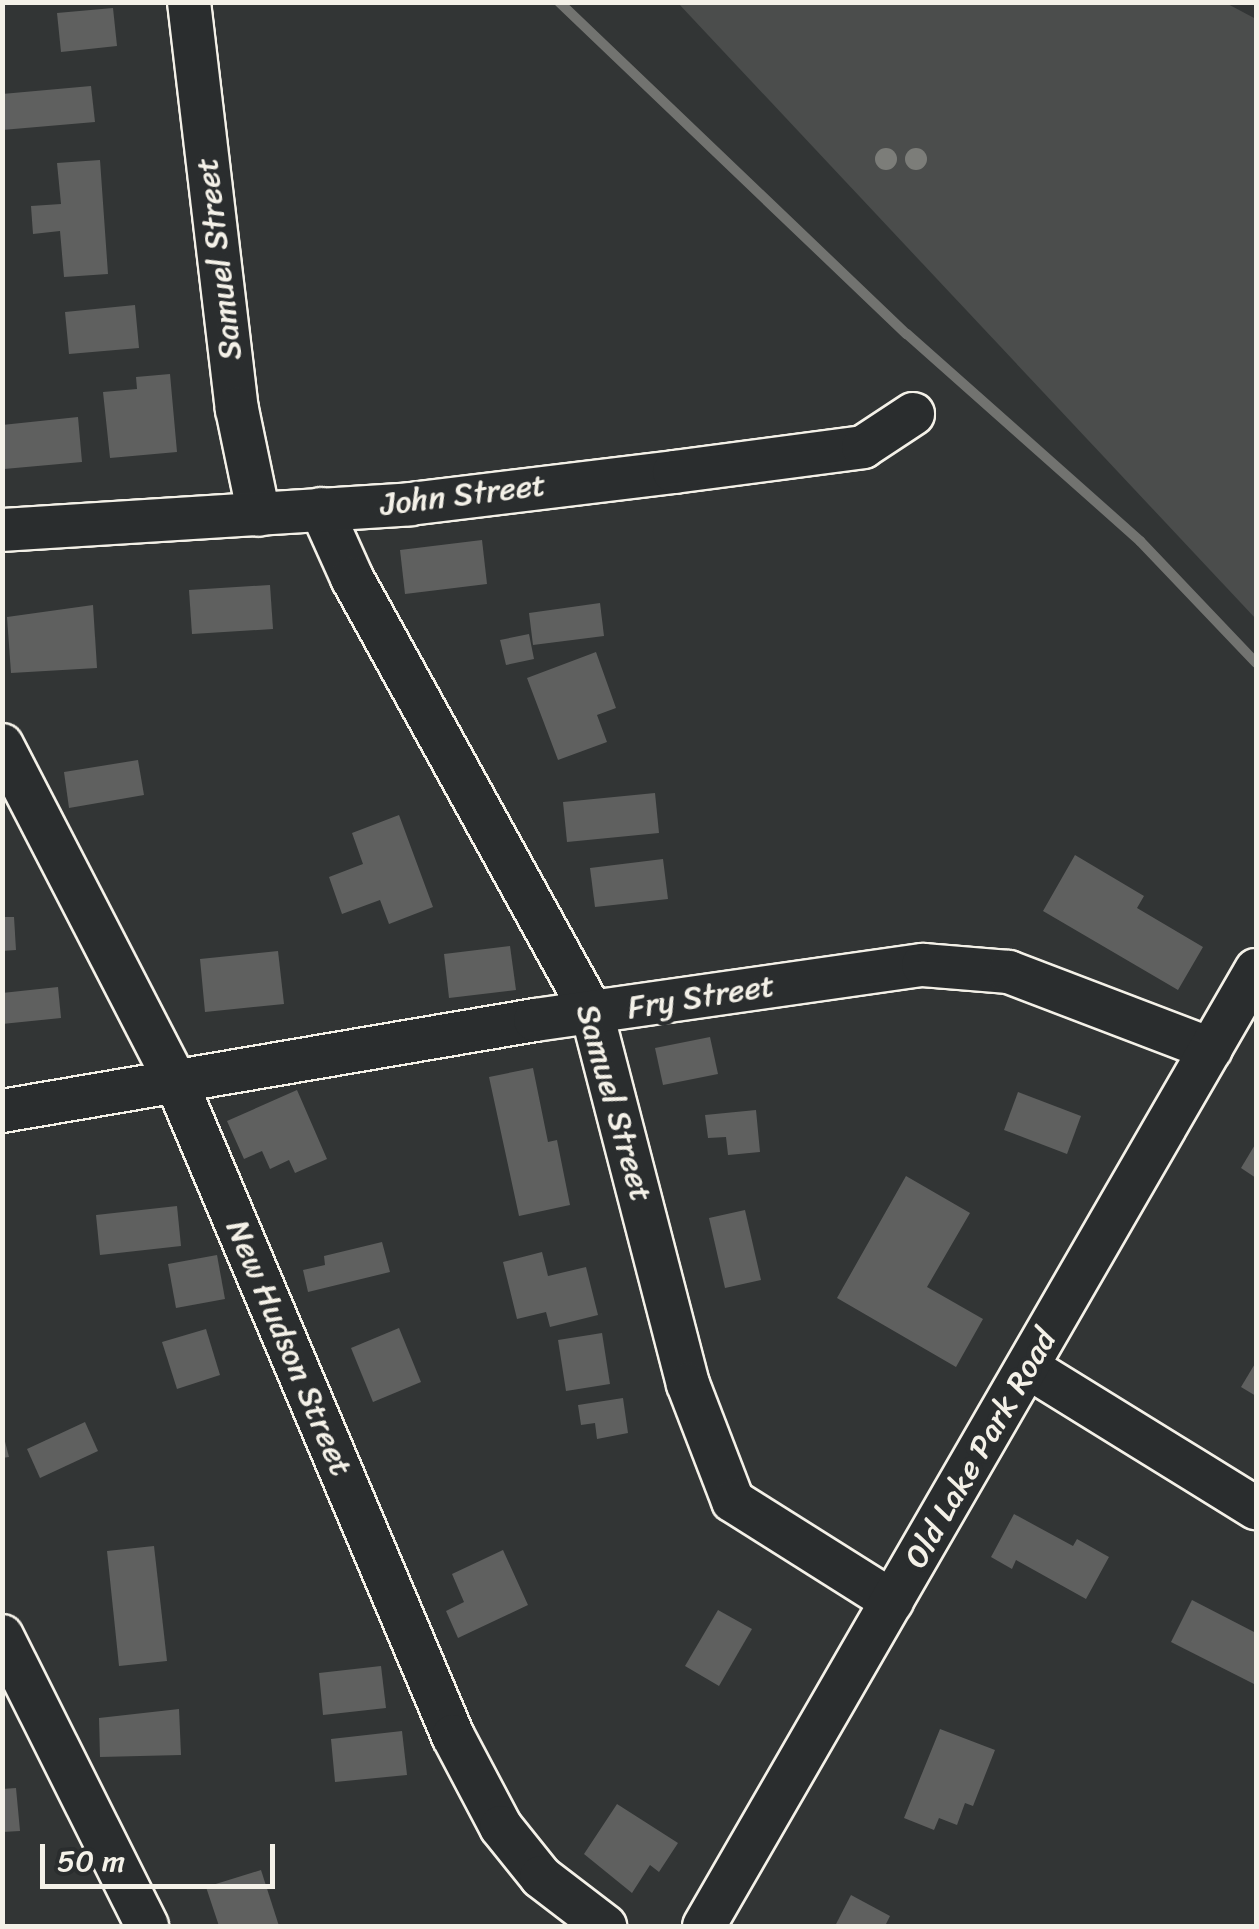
<!DOCTYPE html>
<style>
body{margin:0}
#map{position:relative;width:1259px;height:1929px;overflow:hidden;background:#323535;font-family:Sriracha,sans-serif}
div>[style]{position:absolute}
.green>*{inset:0;background:#4b4d4c}
.stream>*{height:10px;margin:-5px;padding:0 5px;transform-origin:5px;border-radius:5px;background:#727370}
.building>*{inset:0;background:#5f605f}
.roads{filter:drop-shadow(2px 0 #f4f1e8) drop-shadow(-2px 0 #f4f1e8) drop-shadow(0 2px #f4f1e8) drop-shadow(0 -2px #f4f1e8)}
.minor>*{height:42px;margin:-21px;padding:0 21px;transform-origin:21px;border-radius:21px;background:#2a2d2e}
.trees>*{width:22px;height:22px;margin:-11px;border-radius:50%;background:#7c7d79}
span{translate:-50% -50%;white-space:nowrap;text-align:center;line-height:1.15;-webkit-text-stroke:9px #2a2d2e;paint-order:stroke}
.street-label{font-size:32px;color:#f4f1e8}
.frame{position:absolute;inset:0;border:5px solid #f4f1e8;pointer-events:none}
.scale{position:absolute;left:40px;top:1844px;width:235px;height:45px;box-sizing:border-box;border:5px solid #f4f1e8;border-top:0;padding-left:12px;font-size:30px;line-height:35px;white-space:nowrap;color:#f4f1e8;-webkit-text-stroke:8px #2a2d2e;paint-order:stroke}
</style>
<div id="map">
<div class="green">
<div style="clip-path:polygon(1224px 2px,1256px 19px,1256px 619px,678px 3px)"></div>
</div>
<div class="stream">
<div style="left:559px;top:2px;width:481px;rotate:43.7deg"></div>
<div style="left:907px;top:334px;width:312px;rotate:41.6deg"></div>
<div style="left:1140px;top:541px;width:168px;rotate:46.4deg"></div>
</div>
<div class="building">
<div style="clip-path:polygon(113px 8px,117px 46px,61px 52px,57px 13px)"></div>
<div style="clip-path:polygon(91px 86px,95px 122px,2px 130px,2px 94px)"></div>
<div style="clip-path:polygon(100px 160px,108px 274px,64px 277px,60px 231px,33px 234px,31px 206px,61px 204px,57px 163px)"></div>
<div style="clip-path:polygon(135px 305px,139px 348px,69px 354px,65px 312px)"></div>
<div style="clip-path:polygon(170px 374px,177px 452px,110px 458px,103px 392px,137px 389px,136px 377px)"></div>
<div style="clip-path:polygon(78px 417px,82px 462px,4px 469px,2px 425px)"></div>
<div style="clip-path:polygon(482px 540px,487px 584px,405px 594px,400px 550px)"></div>
<div style="clip-path:polygon(270px 585px,273px 629px,192px 634px,189px 590px)"></div>
<div style="clip-path:polygon(600px 603px,604px 636px,533px 645px,529px 613px)"></div>
<div style="clip-path:polygon(93px 605px,97px 668px,11px 673px,7px 617px)"></div>
<div style="clip-path:polygon(529px 634px,534px 659px,506px 665px,500px 640px)"></div>
<div style="clip-path:polygon(596px 652px,616px 708px,597px 715px,607px 742px,558px 760px,527px 678px)"></div>
<div style="clip-path:polygon(138px 760px,144px 795px,69px 808px,64px 772px)"></div>
<div style="clip-path:polygon(655px 793px,659px 833px,567px 842px,563px 802px)"></div>
<div style="clip-path:polygon(399px 815px,433px 907px,389px 924px,380px 900px,342px 914px,329px 877px,363px 864px,352px 833px)"></div>
<div style="clip-path:polygon(1075px 855px,1144px 896px,1137px 908px,1203px 947px,1178px 990px,1043px 911px)"></div>
<div style="clip-path:polygon(663px 859px,668px 899px,595px 907px,590px 868px)"></div>
<div style="clip-path:polygon(2px 917px,14px 917px,16px 950px,2px 951px)"></div>
<div style="clip-path:polygon(510px 946px,516px 990px,449px 998px,444px 954px)"></div>
<div style="clip-path:polygon(278px 951px,284px 1004px,205px 1012px,200px 959px)"></div>
<div style="clip-path:polygon(58px 987px,61px 1018px,2px 1024px,2px 993px)"></div>
<div style="clip-path:polygon(710px 1037px,718px 1074px,663px 1085px,655px 1048px)"></div>
<div style="clip-path:polygon(533px 1068px,548px 1142px,557px 1140px,570px 1205px,519px 1216px,489px 1077px)"></div>
<div style="clip-path:polygon(297px 1090px,327px 1159px,295px 1173px,289px 1160px,270px 1169px,262px 1151px,244px 1159px,227px 1121px)"></div>
<div style="clip-path:polygon(1018px 1092px,1081px 1116px,1067px 1154px,1004px 1130px)"></div>
<div style="clip-path:polygon(756px 1110px,760px 1152px,728px 1155px,726px 1137px,708px 1138px,705px 1115px)"></div>
<div style="clip-path:polygon(1256px 1143px,1256px 1178px,1241px 1168px)"></div>
<div style="clip-path:polygon(906px 1176px,970px 1213px,927px 1287px,983px 1319px,956px 1367px,837px 1298px)"></div>
<div style="clip-path:polygon(177px 1206px,181px 1246px,100px 1255px,96px 1215px)"></div>
<div style="clip-path:polygon(745px 1210px,761px 1280px,725px 1288px,709px 1218px)"></div>
<div style="clip-path:polygon(382px 1242px,390px 1272px,308px 1292px,303px 1270px,325px 1265px,324px 1256px)"></div>
<div style="clip-path:polygon(542px 1252px,548px 1276px,586px 1267px,598px 1315px,550px 1327px,546px 1312px,517px 1319px,503px 1262px)"></div>
<div style="clip-path:polygon(217px 1255px,225px 1299px,176px 1308px,168px 1264px)"></div>
<div style="clip-path:polygon(399px 1328px,421px 1382px,373px 1402px,351px 1348px)"></div>
<div style="clip-path:polygon(206px 1329px,220px 1375px,177px 1389px,162px 1342px)"></div>
<div style="clip-path:polygon(602px 1333px,610px 1384px,566px 1391px,558px 1340px)"></div>
<div style="clip-path:polygon(1256px 1362px,1256px 1396px,1241px 1387px)"></div>
<div style="clip-path:polygon(623px 1398px,628px 1433px,597px 1439px,595px 1423px,581px 1425px,578px 1405px)"></div>
<div style="clip-path:polygon(85px 1422px,98px 1451px,40px 1478px,27px 1449px)"></div>
<div style="clip-path:polygon(2px 1430px,9px 1457px,2px 1458px)"></div>
<div style="clip-path:polygon(1014px 1514px,1073px 1546px,1077px 1539px,1109px 1557px,1086px 1599px,1016px 1560px,1012px 1569px,991px 1557px)"></div>
<div style="clip-path:polygon(154px 1546px,167px 1661px,119px 1666px,107px 1551px)"></div>
<div style="clip-path:polygon(503px 1550px,528px 1605px,458px 1638px,446px 1611px,464px 1602px,452px 1574px)"></div>
<div style="clip-path:polygon(1192px 1600px,1256px 1633px,1256px 1685px,1171px 1642px)"></div>
<div style="clip-path:polygon(718px 1610px,752px 1629px,719px 1686px,685px 1666px)"></div>
<div style="clip-path:polygon(381px 1666px,386px 1708px,323px 1715px,319px 1673px)"></div>
<div style="clip-path:polygon(179px 1709px,181px 1755px,100px 1757px,99px 1718px)"></div>
<div style="clip-path:polygon(940px 1729px,995px 1750px,973px 1806px,965px 1803px,957px 1825px,939px 1818px,934px 1830px,904px 1818px)"></div>
<div style="clip-path:polygon(402px 1731px,407px 1775px,335px 1782px,331px 1739px)"></div>
<div style="clip-path:polygon(16px 1788px,20px 1831px,2px 1832px,2px 1789px)"></div>
<div style="clip-path:polygon(617px 1804px,678px 1843px,659px 1872px,650px 1865px,632px 1893px,584px 1854px)"></div>
<div style="clip-path:polygon(261px 1870px,279px 1926px,219px 1926px,206px 1887px)"></div>
<div style="clip-path:polygon(851px 1895px,890px 1916px,885px 1926px,835px 1926px)"></div>
</div>
<div class="roads">
<div class="minor">
<div style="left:189px;top:2px;width:410px;rotate:83.3deg"></div>
<div style="left:237px;top:409px;width:108px;rotate:78.3deg"></div>
<div style="left:321px;top:509px;width:76px;rotate:65.8deg"></div>
<div style="left:352px;top:578px;width:497px;rotate:61.1deg"></div>
<div style="left:592px;top:1013px;width:383px;rotate:75.5deg"></div>
<div style="left:688px;top:1384px;width:125px;rotate:69deg"></div>
<div style="left:733px;top:1501px;width:188px;rotate:32.2deg"></div>
<div style="left:2px;top:530px;width:409px;rotate:-3.6deg"></div>
<div style="left:410px;top:504px;width:266px;rotate:-6.9deg"></div>
<div style="left:674px;top:472px;width:191px;rotate:-7.5deg"></div>
<div style="left:863px;top:447px;width:60px;rotate:-33.4deg"></div>
<div style="left:2px;top:745px;width:382px;rotate:62.7deg"></div>
<div style="left:177px;top:1084px;width:708px;rotate:67.06deg"></div>
<div style="left:453px;top:1736px;width:103px;rotate:62.2deg"></div>
<div style="left:501px;top:1827px;width:64px;rotate:51.3deg"></div>
<div style="left:541px;top:1877px;width:81px;rotate:37.4deg"></div>
<div style="left:2px;top:1111px;width:541px;rotate:-9.69deg"></div>
<div style="left:535px;top:1020px;width:392px;rotate:-8.1deg"></div>
<div style="left:923px;top:965px;width:86px;rotate:4.7deg"></div>
<div style="left:1009px;top:972px;width:216px;rotate:20.9deg"></div>
<div style="left:1029px;top:1368px;width:267px;rotate:31.7deg"></div>
<div style="left:2px;top:1636px;width:324px;rotate:63.4deg"></div>
<div style="left:704px;top:1926px;width:1104px;rotate:-60deg"></div>
</div>
</div>
<div class="trees">
<div style="left:886px;top:159px"></div>
<div style="left:916px;top:159px"></div>
</div>
<div class="street-label">
<span style="left:219px;top:259px;rotate:-97deg">Samuel Street</span>
<span style="left:463px;top:495px;rotate:-7deg">John Street</span>
<span style="left:701px;top:997px;rotate:-9deg">Fry Street</span>
<span style="left:614px;top:1103px;rotate:74deg">Samuel Street</span>
<span style="left:289px;top:1348px;rotate:67deg">New Hudson Street</span>
<span style="left:981px;top:1449px;rotate:-60deg">Old Lake Park Road</span>
</div>
<div class="frame"></div>
<div class="scale">50 m</div>
</div>
